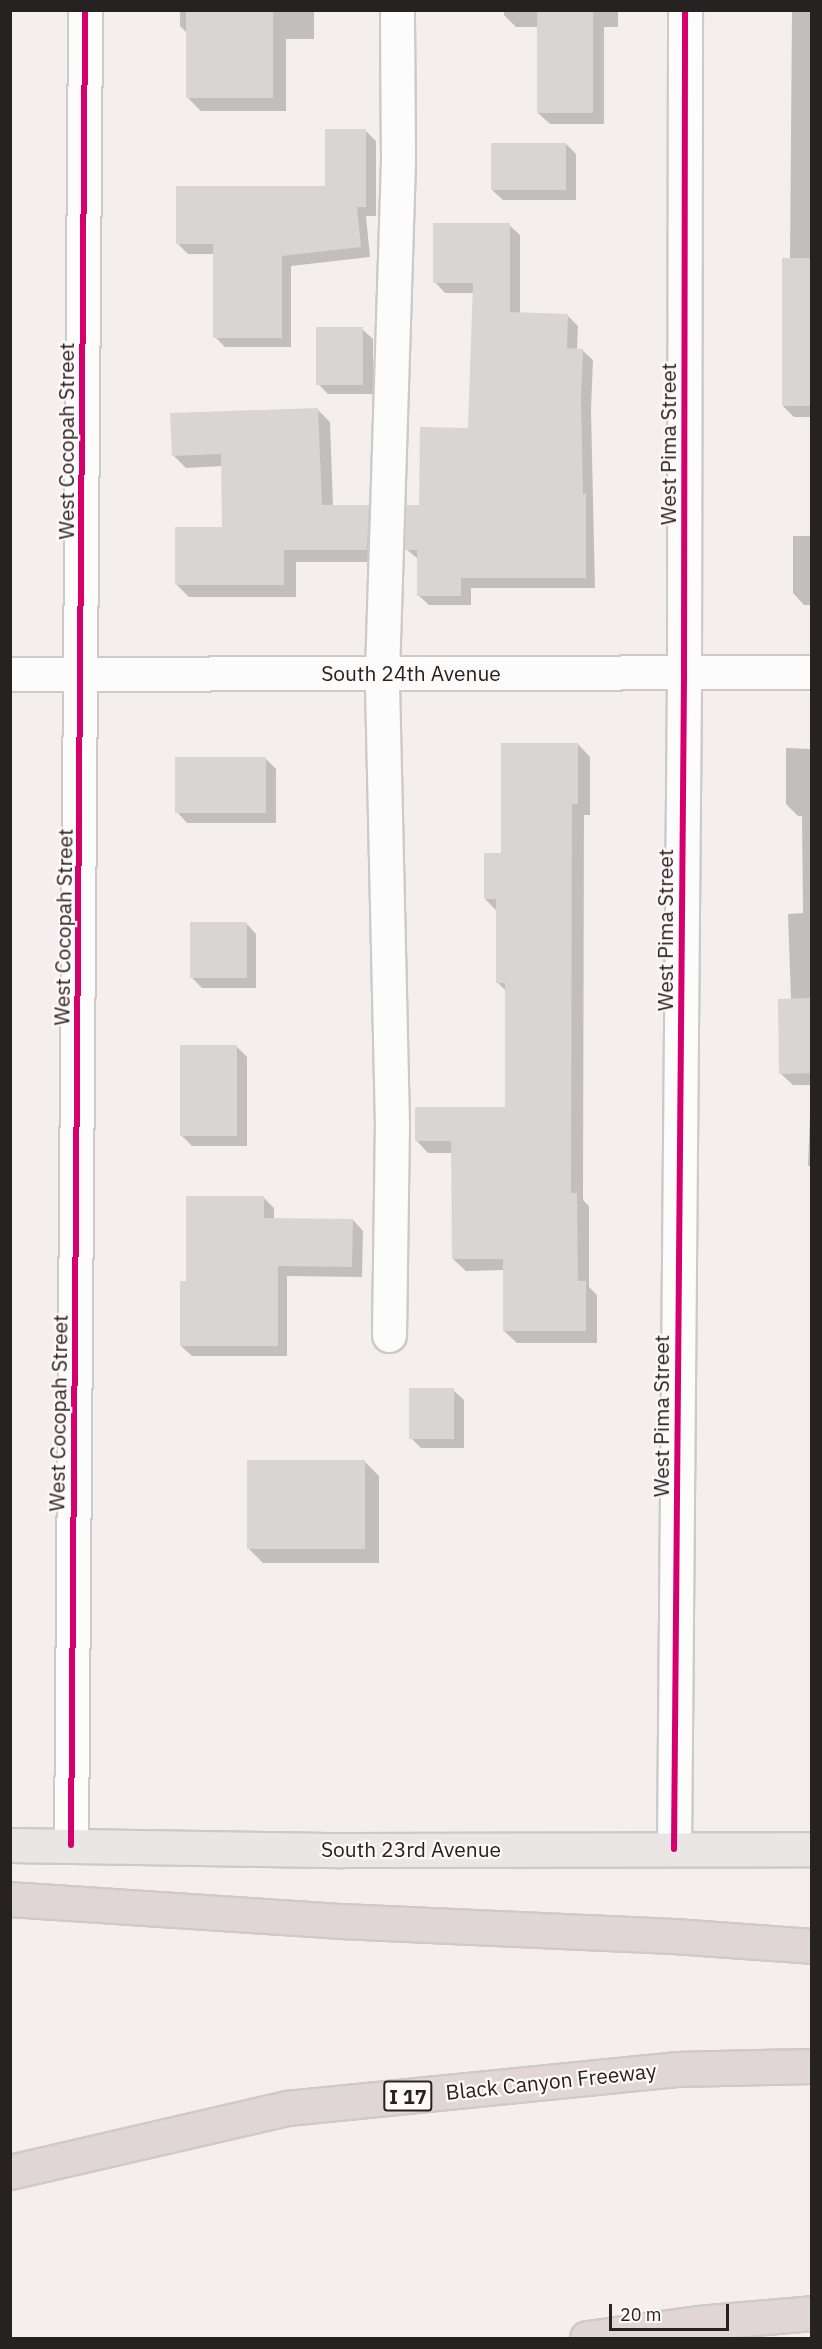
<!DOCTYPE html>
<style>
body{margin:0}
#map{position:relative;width:822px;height:2349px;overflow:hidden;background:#f4eeee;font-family:"IBM Plex Sans",sans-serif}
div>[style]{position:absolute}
.shadow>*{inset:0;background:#0003}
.building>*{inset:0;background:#dad5d5}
.roads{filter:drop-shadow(2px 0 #cfcaca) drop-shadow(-2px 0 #cfcaca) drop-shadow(0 2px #cfcaca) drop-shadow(0 -2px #cfcaca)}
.minor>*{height:33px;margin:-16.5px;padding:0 16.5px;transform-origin:16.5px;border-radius:16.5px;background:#fdfcfc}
.major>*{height:33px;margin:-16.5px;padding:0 16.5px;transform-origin:16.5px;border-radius:16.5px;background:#ebe6e6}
.highway>*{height:33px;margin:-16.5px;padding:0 16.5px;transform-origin:16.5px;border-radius:16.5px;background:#e0d5d7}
.cycleway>*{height:6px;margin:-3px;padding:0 3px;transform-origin:3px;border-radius:3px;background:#d6006c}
span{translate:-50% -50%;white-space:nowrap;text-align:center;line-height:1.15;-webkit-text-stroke:4.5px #fff9fa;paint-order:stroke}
.shield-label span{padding:2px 4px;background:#fff9fa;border:2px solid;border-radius:4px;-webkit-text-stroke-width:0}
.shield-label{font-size:20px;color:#272222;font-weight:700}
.street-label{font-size:21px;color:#272222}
.frame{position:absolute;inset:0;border:12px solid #272222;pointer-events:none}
.scale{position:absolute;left:609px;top:2304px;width:120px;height:27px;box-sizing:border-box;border:3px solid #272222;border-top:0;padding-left:8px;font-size:18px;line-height:21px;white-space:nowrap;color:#272222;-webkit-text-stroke:4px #fff9fa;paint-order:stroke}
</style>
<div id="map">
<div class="shadow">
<div style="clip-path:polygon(180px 10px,314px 10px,314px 39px,286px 39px,286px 111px,201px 111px,188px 98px,188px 34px,180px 26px)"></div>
<div style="clip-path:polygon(504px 10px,618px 10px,618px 27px,604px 27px,604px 124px,550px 124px,538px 113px,538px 27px,516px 27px,504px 15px)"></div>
<div style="clip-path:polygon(792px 10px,812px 10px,812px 605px,804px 605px,793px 593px,793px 536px,811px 536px,811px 417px,794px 417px,783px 406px,790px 259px)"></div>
<div style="clip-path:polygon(366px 131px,376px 141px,376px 216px,366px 216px,370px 257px,291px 266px,291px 347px,225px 347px,215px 337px,215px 254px,188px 254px,178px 244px,326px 187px)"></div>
<div style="clip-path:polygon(566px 144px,576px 154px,576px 200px,503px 200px,492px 190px)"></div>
<div style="clip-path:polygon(509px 225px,520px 235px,520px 313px,567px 315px,578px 326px,577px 350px,582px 350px,593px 360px,591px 410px,595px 588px,471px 588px,471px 605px,429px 605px,418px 595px,418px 559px,406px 549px,420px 506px,470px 429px,474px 293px,445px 293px,435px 282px)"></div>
<div style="clip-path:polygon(362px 329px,373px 339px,373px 394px,328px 394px,318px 384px)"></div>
<div style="clip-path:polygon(317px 409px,330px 422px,333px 506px,368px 506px,380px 519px,379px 562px,296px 562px,296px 597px,189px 597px,177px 585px,224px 528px,222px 466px,186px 468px,173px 455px)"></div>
<div style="clip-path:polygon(578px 744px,590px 757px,590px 815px,584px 815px,583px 1200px,589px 1206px,589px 1287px,597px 1295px,597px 1343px,517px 1343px,504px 1331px,504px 1270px,466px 1271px,453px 1259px,452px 1153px,428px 1153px,416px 1140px,507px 1108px,507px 992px,497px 982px,497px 911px,485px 899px,503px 855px)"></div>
<div style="clip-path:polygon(786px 748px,812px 749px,812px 1169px,808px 1165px,811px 1085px,793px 1085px,780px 1073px,791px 1000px,788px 914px,803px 913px,802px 816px,798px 816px,786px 804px)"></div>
<div style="clip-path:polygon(265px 758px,276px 769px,276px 823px,187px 823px,177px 812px)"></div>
<div style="clip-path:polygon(246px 923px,256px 934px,256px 988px,202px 988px,192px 978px)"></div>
<div style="clip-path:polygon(237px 1047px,247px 1057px,247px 1146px,192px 1146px,181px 1135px)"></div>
<div style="clip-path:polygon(263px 1197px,274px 1208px,274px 1219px,353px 1220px,363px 1231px,362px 1277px,287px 1276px,287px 1356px,192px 1356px,181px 1346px,187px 1282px)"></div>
<div style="clip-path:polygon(453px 1390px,464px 1400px,464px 1448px,421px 1448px,411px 1438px)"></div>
<div style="clip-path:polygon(364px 1461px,379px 1476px,379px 1563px,263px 1563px,248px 1548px)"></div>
</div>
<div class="building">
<div style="clip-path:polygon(186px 10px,273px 10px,273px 98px,186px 98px)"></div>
<div style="clip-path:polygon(537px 10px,593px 10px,593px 113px,537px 113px)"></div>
<div style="clip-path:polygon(325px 129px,366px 129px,366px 207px,357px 207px,361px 247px,282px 256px,282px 338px,213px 338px,213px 244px,176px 244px,176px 186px,325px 186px)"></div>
<div style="clip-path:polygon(491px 143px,566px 143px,566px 190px,491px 190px)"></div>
<div style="clip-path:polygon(433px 223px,510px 223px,510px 312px,568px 314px,567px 348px,583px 349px,581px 399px,583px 494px,586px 494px,586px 578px,461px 578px,461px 596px,417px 596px,417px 550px,405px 550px,406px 505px,419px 505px,420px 427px,468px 428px,473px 283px,433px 283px)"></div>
<div style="clip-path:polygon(782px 258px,812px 258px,812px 406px,782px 406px)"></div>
<div style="clip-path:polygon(316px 327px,363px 327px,363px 385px,316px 385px)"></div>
<div style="clip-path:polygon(318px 408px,322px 505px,369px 505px,367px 550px,284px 550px,284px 585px,175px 585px,175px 527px,222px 527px,221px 454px,172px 456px,170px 413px)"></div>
<div style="clip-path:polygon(501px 743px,578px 743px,578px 804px,572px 804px,571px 1193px,577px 1193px,578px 1281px,586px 1281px,586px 1331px,503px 1331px,503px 1259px,452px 1259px,451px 1141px,415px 1141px,415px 1107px,505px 1107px,505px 983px,496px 983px,496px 899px,484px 899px,484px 853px,501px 853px)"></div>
<div style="clip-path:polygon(175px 757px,266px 757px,266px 813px,175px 813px)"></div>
<div style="clip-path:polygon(190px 922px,247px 922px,247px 978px,190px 978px)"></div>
<div style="clip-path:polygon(812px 998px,812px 1073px,779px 1074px,778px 999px)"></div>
<div style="clip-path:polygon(180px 1045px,237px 1045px,237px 1136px,180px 1136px)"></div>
<div style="clip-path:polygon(186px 1196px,264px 1196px,264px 1218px,353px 1219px,352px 1267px,278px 1266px,278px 1346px,180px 1346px,180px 1281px,186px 1281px)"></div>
<div style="clip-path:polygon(409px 1388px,454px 1388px,454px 1439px,409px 1439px)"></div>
<div style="clip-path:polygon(247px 1460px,365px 1460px,365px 1549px,247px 1549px)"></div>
</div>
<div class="roads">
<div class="minor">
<div style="left:10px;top:674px;width:802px;rotate:-0.14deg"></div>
<div style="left:389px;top:1335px;width:210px;rotate:-89.2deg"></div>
<div style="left:392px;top:1125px;width:452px;rotate:-91.3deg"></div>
<div style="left:382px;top:673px;width:512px;rotate:-88.21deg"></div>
<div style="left:398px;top:161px;width:151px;rotate:-90.4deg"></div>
<div style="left:71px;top:1845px;width:1835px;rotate:-89.56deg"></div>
<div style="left:674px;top:1849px;width:1177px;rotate:-89.51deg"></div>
<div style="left:684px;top:672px;width:662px;rotate:-89.91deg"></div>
</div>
<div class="major">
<div style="left:10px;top:1845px;width:333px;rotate:0.9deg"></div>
<div style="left:343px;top:1850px;width:469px;rotate:-0.1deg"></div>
</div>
<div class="highway">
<div style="left:10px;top:1899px;width:332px;rotate:3.8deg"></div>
<div style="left:341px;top:1921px;width:333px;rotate:2.6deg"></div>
<div style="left:674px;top:1936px;width:138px;rotate:4.1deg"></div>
<div style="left:10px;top:2172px;width:284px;rotate:-13deg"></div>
<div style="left:287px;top:2108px;width:391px;rotate:-5.7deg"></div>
<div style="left:676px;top:2069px;width:136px;rotate:-1.3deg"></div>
<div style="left:587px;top:2338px;width:112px;rotate:-7.7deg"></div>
<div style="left:698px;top:2323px;width:114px;rotate:-5deg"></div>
</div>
</div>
<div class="cycleway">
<div style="left:71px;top:1845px;width:1835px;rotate:-89.56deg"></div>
<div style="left:674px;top:1849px;width:1177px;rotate:-89.51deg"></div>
<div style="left:684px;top:672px;width:662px;rotate:-89.91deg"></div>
</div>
<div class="shield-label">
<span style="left:408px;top:2096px">I 17</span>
</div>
<div class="street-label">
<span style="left:66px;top:441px;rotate:-90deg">West Cocopah Street</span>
<span style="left:668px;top:444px;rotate:-90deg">West Pima Street</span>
<span style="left:411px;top:673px">South 24th Avenue</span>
<span style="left:63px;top:927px;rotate:-89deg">West Cocopah Street</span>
<span style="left:665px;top:930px;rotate:-90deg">West Pima Street</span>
<span style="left:58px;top:1413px;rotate:-89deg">West Cocopah Street</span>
<span style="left:661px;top:1416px;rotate:-90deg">West Pima Street</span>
<span style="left:411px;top:1849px">South 23rd Avenue</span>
<span style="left:551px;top:2081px;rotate:-6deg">Black Canyon Freeway</span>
</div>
<div class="frame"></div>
<div class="scale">20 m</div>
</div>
